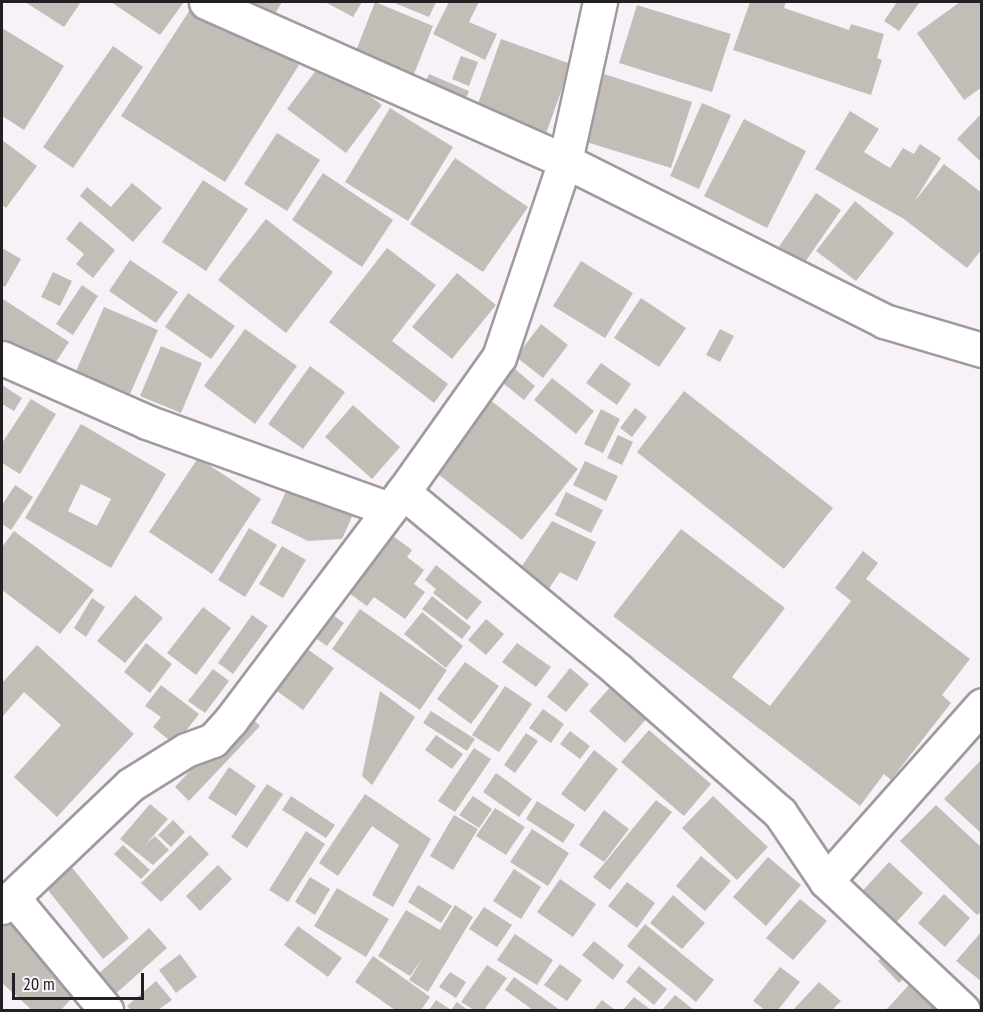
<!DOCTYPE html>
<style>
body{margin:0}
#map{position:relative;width:983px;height:1012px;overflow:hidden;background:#f8f2f8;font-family:"PT Sans Narrow",sans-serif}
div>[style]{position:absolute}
.building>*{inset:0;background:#c2bdb7}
.roads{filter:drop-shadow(2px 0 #a09aa0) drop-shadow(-2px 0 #a09aa0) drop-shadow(0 2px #a09aa0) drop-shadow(0 -2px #a09aa0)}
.minor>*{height:33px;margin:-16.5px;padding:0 16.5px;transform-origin:16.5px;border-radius:16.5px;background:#fff}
span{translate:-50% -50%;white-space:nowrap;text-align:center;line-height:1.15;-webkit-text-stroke:4.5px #f8f2f8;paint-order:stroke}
.frame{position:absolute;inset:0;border:3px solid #232023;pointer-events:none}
.scale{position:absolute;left:12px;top:973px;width:132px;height:27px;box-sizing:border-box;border:3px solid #232023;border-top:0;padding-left:8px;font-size:18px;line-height:21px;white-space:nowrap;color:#232023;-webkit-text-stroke:4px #f8f2f8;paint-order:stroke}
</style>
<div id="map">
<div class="building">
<div style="clip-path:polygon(25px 2px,81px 2px,64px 27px)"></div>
<div style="clip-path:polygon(111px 2px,184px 2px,160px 35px)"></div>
<div style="clip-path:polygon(195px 2px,299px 65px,225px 182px,121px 116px)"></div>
<div style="clip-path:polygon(229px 2px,282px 2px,269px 24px)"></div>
<div style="clip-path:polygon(325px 2px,362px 2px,353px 17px)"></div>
<div style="clip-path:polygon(375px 2px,433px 26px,410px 84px,352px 61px)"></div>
<div style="clip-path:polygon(392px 2px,436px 2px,429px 17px)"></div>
<div style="clip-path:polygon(449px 2px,479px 2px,469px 22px,497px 34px,485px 60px,433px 34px)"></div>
<div style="clip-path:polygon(750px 2px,786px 2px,784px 8px,849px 30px,851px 24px,884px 34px,877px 58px,882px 60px,871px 95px,733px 50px)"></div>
<div style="clip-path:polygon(897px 2px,920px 2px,899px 31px,884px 21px)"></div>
<div style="clip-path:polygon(960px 2px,982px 2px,982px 87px,964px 100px,917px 33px)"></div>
<div style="clip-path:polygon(637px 5px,731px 34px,712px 92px,619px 63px)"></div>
<div style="clip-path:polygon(2px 28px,64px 66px,24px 130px,2px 116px)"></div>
<div style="clip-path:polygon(501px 39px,571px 64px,544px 139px,474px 115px)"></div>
<div style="clip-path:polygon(113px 46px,143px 67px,73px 168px,43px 147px)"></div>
<div style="clip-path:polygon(461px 56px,478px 62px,469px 86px,452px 79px)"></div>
<div style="clip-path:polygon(323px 61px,382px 105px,346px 153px,287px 109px)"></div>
<div style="clip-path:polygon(429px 74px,469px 91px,462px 108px,421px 92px)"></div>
<div style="clip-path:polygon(604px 74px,692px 102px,671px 168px,583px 141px)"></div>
<div style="clip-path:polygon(702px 103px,731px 115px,699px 189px,670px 176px)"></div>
<div style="clip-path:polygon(390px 108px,453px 147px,408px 221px,345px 182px)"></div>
<div style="clip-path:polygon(850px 111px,879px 129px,864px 152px,890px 168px,903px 148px,914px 154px,920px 144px,941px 158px,914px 202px,944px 164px,982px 193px,982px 249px,967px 268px,904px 219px,815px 169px)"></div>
<div style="clip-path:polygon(982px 113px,982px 163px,957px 139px)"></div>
<div style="clip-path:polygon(744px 119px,806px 151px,767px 228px,704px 196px)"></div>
<div style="clip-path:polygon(277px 133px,320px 160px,287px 211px,244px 184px)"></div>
<div style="clip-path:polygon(2px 140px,37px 166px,6px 208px,2px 205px)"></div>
<div style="clip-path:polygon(455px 158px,528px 207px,483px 272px,410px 224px)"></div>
<div style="clip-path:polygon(323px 173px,393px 220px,362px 267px,292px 220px)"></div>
<div style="clip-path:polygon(203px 180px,248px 209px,206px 271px,162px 242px)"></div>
<div style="clip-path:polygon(132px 183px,162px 208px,133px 242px,80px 196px,87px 187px,111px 207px)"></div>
<div style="clip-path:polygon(816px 193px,841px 210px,801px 268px,776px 251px)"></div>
<div style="clip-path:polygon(855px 201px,894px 233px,856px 281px,816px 251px)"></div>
<div style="clip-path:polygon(266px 219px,333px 272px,286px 333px,218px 280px)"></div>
<div style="clip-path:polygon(80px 221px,115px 250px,93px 278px,76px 264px,84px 254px,66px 239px)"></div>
<div style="clip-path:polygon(2px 248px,21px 259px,5px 287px,2px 285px)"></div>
<div style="clip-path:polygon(387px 248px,436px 285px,392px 341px,448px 384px,434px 403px,329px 322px)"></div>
<div style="clip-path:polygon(130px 260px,178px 292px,156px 323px,109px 291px)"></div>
<div style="clip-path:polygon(581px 261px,633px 293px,605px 338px,553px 306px)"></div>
<div style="clip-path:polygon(53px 272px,72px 281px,60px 306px,41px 297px)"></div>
<div style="clip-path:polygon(457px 273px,496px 305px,452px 359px,412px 327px)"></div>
<div style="clip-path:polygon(82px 285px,98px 296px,73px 335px,56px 324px)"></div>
<div style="clip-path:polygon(188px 293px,235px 326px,211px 359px,165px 327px)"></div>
<div style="clip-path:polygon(641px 298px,686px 328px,659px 367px,614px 338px)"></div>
<div style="clip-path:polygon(3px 299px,69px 342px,48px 374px,2px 345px)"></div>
<div style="clip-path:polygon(104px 307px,158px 330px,130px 394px,76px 371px)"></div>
<div style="clip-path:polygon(541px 324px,568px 345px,543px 378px,516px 357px)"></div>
<div style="clip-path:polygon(245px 329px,297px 366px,255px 424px,204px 386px)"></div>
<div style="clip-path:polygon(720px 329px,734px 336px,720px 362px,706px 355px)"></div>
<div style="clip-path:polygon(161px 346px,202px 363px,181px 413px,140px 396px)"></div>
<div style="clip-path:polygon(601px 363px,631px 384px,617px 405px,586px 383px)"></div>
<div style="clip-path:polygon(310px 366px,345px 392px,303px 449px,268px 424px)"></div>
<div style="clip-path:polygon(515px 369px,535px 386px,524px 400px,503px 383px)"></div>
<div style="clip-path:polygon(552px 378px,594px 411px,576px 434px,534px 400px)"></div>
<div style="clip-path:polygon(2px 385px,22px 398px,14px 411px,2px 404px)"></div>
<div style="clip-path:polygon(684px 391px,833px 508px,784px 569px,637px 452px)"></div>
<div style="clip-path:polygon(485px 396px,578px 469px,522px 540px,429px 467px)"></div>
<div style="clip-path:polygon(31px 399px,56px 414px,20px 474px,2px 463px,2px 443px)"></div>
<div style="clip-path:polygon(353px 405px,400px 447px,372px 479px,325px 437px)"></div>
<div style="clip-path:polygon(635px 408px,647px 417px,632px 437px,620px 428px)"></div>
<div style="clip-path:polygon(601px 409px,620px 419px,603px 453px,584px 444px)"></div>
<div style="clip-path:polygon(evenodd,81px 424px,166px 474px,111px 568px,25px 518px,81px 424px,81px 484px,111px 499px,97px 526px,68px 511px,81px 484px)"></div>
<div style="clip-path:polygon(618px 435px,633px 442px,622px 465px,607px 458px)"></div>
<div style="clip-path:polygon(198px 458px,261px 499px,212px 574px,149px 532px)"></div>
<div style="clip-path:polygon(585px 461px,618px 476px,606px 501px,573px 485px)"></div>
<div style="clip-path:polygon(296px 471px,359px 501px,342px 539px,308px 541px,271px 523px)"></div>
<div style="clip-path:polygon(15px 485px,33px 497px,11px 530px,2px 524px,2px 505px)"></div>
<div style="clip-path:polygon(566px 492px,603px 510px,591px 533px,555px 515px)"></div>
<div style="clip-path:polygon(552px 521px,596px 542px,577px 581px,560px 572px,546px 593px,518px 572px)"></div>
<div style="clip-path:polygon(249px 528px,277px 545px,245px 597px,218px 580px)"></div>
<div style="clip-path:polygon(681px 529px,785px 608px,732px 677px,770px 706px,851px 601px,835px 588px,863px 551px,878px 563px,866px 579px,970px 659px,942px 695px,951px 703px,891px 780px,884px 774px,860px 806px,613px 616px)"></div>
<div style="clip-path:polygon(14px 531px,94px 590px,60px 634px,2px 590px,2px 547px)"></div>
<div style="clip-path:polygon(389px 533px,412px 550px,407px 557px,424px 570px,414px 584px,425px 592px,405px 619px,374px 597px,367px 606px,346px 591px)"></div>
<div style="clip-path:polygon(282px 546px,306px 560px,283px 598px,259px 584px)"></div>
<div style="clip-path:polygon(436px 565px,482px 602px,467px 620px,433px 593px,436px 589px,425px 580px)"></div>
<div style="clip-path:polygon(135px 595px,163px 618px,125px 663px,97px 641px)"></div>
<div style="clip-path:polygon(432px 596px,471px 627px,462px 639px,422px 609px)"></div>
<div style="clip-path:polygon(92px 598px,105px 607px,86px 637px,74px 628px)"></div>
<div style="clip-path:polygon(203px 607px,231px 628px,196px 675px,167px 653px)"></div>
<div style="clip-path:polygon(324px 609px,344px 623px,327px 646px,307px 632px)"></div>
<div style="clip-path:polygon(360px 609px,447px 670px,420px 710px,332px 649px)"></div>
<div style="clip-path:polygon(422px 612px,463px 646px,446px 668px,404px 634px)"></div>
<div style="clip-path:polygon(252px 615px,268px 626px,233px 674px,218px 663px)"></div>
<div style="clip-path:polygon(486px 619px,504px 634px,486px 655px,468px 640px)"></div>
<div style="clip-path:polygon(296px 641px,334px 668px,303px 710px,266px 683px)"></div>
<div style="clip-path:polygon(146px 643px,172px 664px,150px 693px,124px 672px)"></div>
<div style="clip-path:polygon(517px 643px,551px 667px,536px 687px,502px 662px)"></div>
<div style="clip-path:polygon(37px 645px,134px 734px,57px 817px,14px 777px,61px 725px,24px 692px,2px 717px,2px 683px)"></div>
<div style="clip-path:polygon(465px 662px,499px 686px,471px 724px,437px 699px)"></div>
<div style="clip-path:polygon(570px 668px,589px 684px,566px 712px,547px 697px)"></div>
<div style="clip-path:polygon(213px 669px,229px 681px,205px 713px,188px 701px)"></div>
<div style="clip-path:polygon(161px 685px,199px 714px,175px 745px,153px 727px,161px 717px,145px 706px)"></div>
<div style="clip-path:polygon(612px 685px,648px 717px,625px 743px,589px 711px)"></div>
<div style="clip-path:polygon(505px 686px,532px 704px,499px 752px,472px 735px)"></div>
<div style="clip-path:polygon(380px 691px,415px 717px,372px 785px,362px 776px)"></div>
<div style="clip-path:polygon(543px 709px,564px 724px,551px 743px,529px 728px)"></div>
<div style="clip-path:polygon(431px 711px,475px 739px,467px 751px,423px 723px)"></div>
<div style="clip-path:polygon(245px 712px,260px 726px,189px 801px,175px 787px)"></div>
<div style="clip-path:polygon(649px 730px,711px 784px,684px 816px,621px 762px)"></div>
<div style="clip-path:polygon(570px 731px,590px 746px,580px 759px,560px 744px)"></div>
<div style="clip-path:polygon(526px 733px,538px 741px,515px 773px,504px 765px)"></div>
<div style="clip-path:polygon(436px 735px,463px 754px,452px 769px,425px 750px)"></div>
<div style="clip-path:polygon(474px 748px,491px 759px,455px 812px,438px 801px)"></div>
<div style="clip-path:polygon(594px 750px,618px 769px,585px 812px,561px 794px)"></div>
<div style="clip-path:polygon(982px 759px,982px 834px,944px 799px)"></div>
<div style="clip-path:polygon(229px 767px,256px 786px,236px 816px,208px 798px)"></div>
<div style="clip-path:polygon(496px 773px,532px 799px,519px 817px,483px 792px)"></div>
<div style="clip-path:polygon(267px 784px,283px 794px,247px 848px,231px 837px)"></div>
<div style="clip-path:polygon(365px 794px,431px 839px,393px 907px,372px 895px,399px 845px,372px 826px,338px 876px,319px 863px)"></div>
<div style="clip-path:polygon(291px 796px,335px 825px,326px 838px,282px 810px)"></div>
<div style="clip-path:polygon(473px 796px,492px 809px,479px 828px,459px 815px)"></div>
<div style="clip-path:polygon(713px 796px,768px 847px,737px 880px,682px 828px)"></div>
<div style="clip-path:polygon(656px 800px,672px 812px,610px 890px,593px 877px)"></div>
<div style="clip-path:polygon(537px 801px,575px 825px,563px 843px,526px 819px)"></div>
<div style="clip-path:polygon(150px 804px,168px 819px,146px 844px,155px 836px,169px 850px,153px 865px,120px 839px)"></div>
<div style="clip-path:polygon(936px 805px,982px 848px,982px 911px,977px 915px,900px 841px)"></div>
<div style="clip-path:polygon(495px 808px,525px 827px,506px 855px,476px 836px)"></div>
<div style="clip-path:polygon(604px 810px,629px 829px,604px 862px,579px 845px)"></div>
<div style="clip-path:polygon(454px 815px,478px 829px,453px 870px,430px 856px)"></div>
<div style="clip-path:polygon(173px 820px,185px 832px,171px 847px,158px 835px)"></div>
<div style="clip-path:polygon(532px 829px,569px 853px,548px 886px,510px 862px)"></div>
<div style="clip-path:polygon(306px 831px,325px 844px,288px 902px,269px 890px)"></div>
<div style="clip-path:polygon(190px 835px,209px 854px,161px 902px,141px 883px)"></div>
<div style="clip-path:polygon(123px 845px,150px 870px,141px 879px,114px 854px)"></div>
<div style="clip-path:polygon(701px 856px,731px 881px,705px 911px,676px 886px)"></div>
<div style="clip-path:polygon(768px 857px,801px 885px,766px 926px,733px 897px)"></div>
<div style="clip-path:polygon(889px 862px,923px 893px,891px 928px,857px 897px)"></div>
<div style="clip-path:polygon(70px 865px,129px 938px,103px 959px,44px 885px)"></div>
<div style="clip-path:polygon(218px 865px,232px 879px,200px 911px,186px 896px)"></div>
<div style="clip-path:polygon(514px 869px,541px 887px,521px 919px,493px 901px)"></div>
<div style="clip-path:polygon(310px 877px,330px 889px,315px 915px,295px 902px)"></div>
<div style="clip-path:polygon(560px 879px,596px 904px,573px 937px,537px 912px)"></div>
<div style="clip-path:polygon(627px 882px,655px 903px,637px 928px,608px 906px)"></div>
<div style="clip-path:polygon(418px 885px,452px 906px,441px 923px,408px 902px)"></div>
<div style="clip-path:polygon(337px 888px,389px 919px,366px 957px,314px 926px)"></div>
<div style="clip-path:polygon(944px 894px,970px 918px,945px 947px,918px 923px)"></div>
<div style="clip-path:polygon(673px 895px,705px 923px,682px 949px,650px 923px)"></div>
<div style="clip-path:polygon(800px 899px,827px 921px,793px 960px,766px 938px)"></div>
<div style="clip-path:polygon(455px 905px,473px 917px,428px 992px,409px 980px,424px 956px,410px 976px,378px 956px,406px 910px,440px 930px)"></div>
<div style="clip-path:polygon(484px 907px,512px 925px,497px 947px,469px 929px)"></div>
<div style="clip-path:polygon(15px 913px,83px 986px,61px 1010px,32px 1010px,2px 983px,2px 927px)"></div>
<div style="clip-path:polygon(645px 924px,714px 980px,696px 1002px,627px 946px)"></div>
<div style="clip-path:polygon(298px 926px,342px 958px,328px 977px,284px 945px)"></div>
<div style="clip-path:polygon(149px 928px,167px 948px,112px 997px,94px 978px)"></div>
<div style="clip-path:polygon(982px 931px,982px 982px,956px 961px)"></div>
<div style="clip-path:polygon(515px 934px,553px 960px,537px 985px,497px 960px)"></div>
<div style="clip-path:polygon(594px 941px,624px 965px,613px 980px,582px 955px)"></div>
<div style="clip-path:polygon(901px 941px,921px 962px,899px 983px,878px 961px)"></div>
<div style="clip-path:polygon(180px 954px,197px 977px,176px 993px,159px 970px)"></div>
<div style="clip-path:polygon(373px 956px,430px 997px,421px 1010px,395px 1010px,355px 982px)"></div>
<div style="clip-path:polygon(560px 964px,582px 980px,567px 1001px,544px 985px)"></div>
<div style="clip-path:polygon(487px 965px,507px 978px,484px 1010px,474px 1010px,461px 1002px)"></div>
<div style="clip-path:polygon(639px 966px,667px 989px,654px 1005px,626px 982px)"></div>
<div style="clip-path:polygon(780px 967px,800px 982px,778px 1010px,765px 1010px,753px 1001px)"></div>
<div style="clip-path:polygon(450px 972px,466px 982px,456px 998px,439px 987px)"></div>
<div style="clip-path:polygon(919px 974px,960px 1010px,886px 1010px)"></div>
<div style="clip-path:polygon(514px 977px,560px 1010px,533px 1010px,505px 990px)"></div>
<div style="clip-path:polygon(156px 981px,172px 1000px,158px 1010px,131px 1010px,127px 1006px)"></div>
<div style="clip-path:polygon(819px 982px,841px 1001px,832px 1010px,793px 1010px)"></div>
<div style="clip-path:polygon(675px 995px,694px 1010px,662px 1010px)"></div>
<div style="clip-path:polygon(634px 997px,651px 1010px,623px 1010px)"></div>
<div style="clip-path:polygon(436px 1000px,451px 1010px,457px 1002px,468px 1010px,429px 1010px)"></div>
<div style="clip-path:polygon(602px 1000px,615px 1010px,594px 1010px)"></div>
</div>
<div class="roads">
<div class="minor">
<div style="left:206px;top:2px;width:393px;rotate:23.9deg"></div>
<div style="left:565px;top:161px;width:357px;rotate:26.6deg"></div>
<div style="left:884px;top:321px;width:102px;rotate:16.5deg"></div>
<div style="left:2px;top:358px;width:158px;rotate:23.8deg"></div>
<div style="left:147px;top:422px;width:257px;rotate:19.8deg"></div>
<div style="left:403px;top:492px;width:279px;rotate:39.6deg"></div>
<div style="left:618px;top:670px;width:216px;rotate:41.4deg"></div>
<div style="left:780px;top:813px;width:82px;rotate:55.9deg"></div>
<div style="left:826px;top:881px;width:188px;rotate:43.3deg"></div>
<div style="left:826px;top:881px;width:235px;rotate:-48.4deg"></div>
<div style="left:13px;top:898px;width:146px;rotate:50.3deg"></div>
<div style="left:2px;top:907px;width:177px;rotate:-43.6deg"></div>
<div style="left:130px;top:785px;width:66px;rotate:-32deg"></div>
<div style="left:186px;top:750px;width:29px;rotate:-20deg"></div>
<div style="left:213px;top:740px;width:27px;rotate:-48deg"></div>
<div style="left:231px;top:720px;width:286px;rotate:-53deg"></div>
<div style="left:403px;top:492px;width:166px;rotate:-54.6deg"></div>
<div style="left:499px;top:357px;width:207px;rotate:-71.4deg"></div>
<div style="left:565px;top:161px;width:163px;rotate:-77.6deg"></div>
</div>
</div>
<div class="frame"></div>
<div class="scale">20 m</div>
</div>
